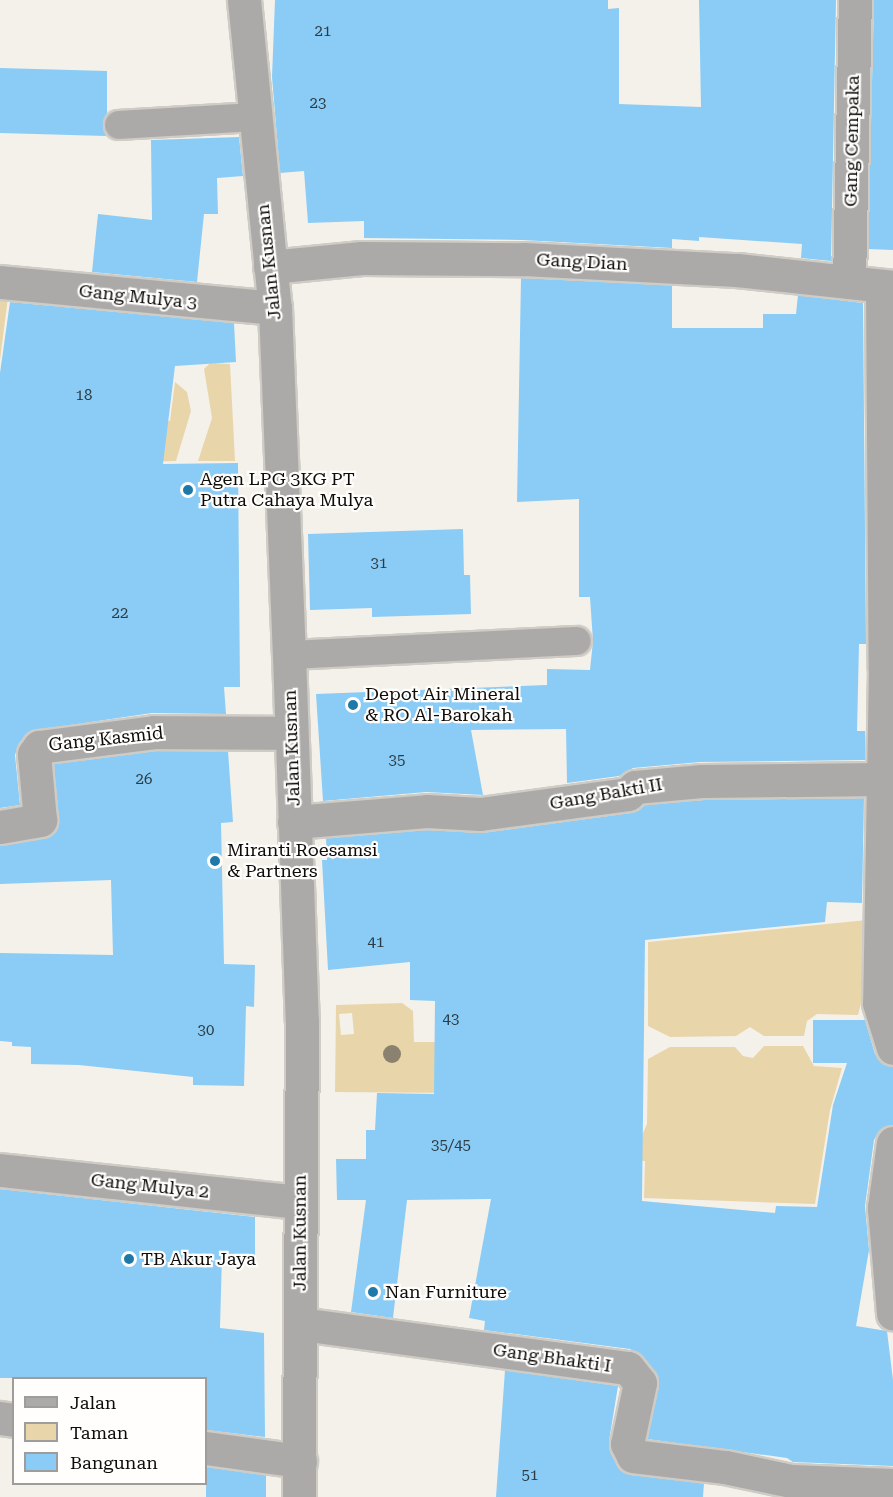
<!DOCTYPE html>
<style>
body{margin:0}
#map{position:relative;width:893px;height:1497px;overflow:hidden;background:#f4f1ea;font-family:"Roboto Serif",serif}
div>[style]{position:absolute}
.green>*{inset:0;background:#e9d5aa}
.building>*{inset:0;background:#8accf5}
.roads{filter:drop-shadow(2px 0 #cfccc6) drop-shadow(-2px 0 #cfccc6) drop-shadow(0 2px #cfccc6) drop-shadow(0 -2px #cfccc6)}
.service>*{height:28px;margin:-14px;padding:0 14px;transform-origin:14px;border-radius:14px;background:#acaaa8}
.minor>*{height:33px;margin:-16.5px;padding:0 16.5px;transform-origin:16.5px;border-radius:16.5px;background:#acaaa8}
.trees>*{width:18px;height:18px;margin:-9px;border-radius:50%;background:#8a826f}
.dots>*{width:16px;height:16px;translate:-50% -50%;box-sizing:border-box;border:3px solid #fffefd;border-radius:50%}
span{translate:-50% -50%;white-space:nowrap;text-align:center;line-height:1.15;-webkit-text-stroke:4.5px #fffefd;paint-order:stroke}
.number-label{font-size:15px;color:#2c3c44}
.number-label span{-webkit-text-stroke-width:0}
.street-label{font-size:18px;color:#0d0c09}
.poi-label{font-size:18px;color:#0d0c09}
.left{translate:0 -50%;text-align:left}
.legend{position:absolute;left:12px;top:1377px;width:195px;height:108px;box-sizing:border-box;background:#fffefd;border:2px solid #9e9d9b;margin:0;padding:8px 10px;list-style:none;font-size:18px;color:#0d0c09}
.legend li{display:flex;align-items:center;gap:12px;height:30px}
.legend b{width:30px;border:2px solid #9e9d9b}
</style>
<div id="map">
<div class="green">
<div style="clip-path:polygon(0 296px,8px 297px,0 360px)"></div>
<div style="clip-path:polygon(210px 363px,230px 364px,235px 461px,198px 461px,212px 418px,204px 369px)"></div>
<div style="clip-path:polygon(175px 382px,187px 392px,191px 411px,176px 461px,133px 462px,140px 417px,170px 421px)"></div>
<div style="clip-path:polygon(867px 920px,863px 996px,858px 1015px,817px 1014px,807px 1021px,804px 1036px,764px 1036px,750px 1027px,736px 1036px,670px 1037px,648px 1026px,648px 942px)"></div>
<div style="clip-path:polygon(evenodd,402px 1003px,413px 1011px,414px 1042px,447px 1042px,457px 1093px,335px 1092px,336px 1005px,402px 1003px,352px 1013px,354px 1034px,341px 1035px,339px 1014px,352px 1013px)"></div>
<div style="clip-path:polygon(764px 1046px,803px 1046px,814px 1066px,842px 1068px,830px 1110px,815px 1204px,644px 1198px,645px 1161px,631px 1160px,647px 1124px,648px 1059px,670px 1047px,735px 1047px,743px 1056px,753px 1058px)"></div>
</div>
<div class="building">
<div style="clip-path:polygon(275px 0,608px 0,608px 9px,619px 8px,619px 104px,701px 107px,699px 0,836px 0,831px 261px,801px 258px,802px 244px,699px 237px,699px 241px,672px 239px,672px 248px,522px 240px,364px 238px,364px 221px,308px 223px,304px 171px,280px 173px,272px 77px)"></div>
<div style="clip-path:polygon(874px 0,893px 0,893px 250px,868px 249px)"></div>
<div style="clip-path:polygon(0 68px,107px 71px,107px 115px,103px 125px,106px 136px,0 133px)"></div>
<div style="clip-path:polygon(239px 137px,243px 176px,217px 178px,218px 214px,204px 214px,197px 282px,92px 272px,98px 214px,152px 220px,151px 140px)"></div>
<div style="clip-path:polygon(521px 278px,672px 285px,672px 328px,763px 328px,763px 314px,796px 314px,798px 295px,863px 303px,866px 644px,859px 644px,857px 731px,865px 731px,865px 760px,700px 762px,633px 768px,619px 776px,567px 783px,566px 729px,471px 730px,483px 795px,426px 792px,323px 801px,316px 694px,547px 685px,547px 669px,590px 670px,593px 641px,590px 597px,579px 597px,579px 499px,517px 502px)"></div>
<div style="clip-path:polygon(10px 302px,234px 323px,236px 362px,175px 366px,163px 464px,238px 463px,240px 687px,224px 687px,226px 714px,152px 713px,30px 731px,19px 743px,15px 755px,20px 805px,0 808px,0 373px)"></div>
<div style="clip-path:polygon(463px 529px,464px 575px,470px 575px,471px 614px,372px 617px,372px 608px,310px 610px,308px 534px)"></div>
<div style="clip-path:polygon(155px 751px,228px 751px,233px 822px,221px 823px,224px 964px,255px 965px,254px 1007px,246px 1006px,244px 1086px,193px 1085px,193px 1077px,79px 1065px,31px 1064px,31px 1047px,12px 1046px,12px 1042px,0 1041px,0 953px,113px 955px,111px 880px,0 884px,0 845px,43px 838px,57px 828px,54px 764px)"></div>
<div style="clip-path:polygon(864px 798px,862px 903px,827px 902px,825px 922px,645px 940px,642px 1201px,775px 1213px,776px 1206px,817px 1207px,833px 1105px,847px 1063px,813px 1063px,813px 1020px,865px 1020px,875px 1054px,881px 1062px,893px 1066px,893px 1125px,879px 1131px,874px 1140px,865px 1206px,869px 1250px,856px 1326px,887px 1331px,893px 1380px,893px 1466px,793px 1462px,787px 1458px,647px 1439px,658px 1379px,642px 1356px,630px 1349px,484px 1330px,485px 1321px,469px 1318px,491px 1199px,407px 1200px,393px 1318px,351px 1312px,366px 1200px,337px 1200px,336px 1159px,366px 1159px,366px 1130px,375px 1130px,377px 1093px,434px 1094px,435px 1001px,410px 1000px,410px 962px,328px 970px,322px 860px,327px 860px,326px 838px,427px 830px,482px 833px,631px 813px,643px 805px,703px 800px)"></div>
<div style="clip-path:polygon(0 1189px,255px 1217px,255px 1259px,222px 1255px,220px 1328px,264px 1333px,265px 1437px,206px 1430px,206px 1378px,0 1378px)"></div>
<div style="clip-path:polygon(505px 1370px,618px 1386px,609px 1441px,617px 1465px,631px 1475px,704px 1483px,703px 1497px,496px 1497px)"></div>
<div style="clip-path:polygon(206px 1467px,266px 1475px,266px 1497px,206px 1497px)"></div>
</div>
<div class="roads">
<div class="service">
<div style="left:119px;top:125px;width:135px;rotate:-3.4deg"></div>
<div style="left:289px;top:655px;width:288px;rotate:-2.8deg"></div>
</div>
<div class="minor">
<div style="left:244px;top:0;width:310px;rotate:84.3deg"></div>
<div style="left:275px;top:308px;width:347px;rotate:87.7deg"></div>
<div style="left:289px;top:655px;width:366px;rotate:88deg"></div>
<div style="left:302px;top:1021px;width:476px;rotate:90.4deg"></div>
<div style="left:270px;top:267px;width:92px;rotate:-5.6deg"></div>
<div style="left:362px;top:258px;width:162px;rotate:0.4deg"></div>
<div style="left:524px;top:259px;width:213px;rotate:3deg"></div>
<div style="left:737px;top:270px;width:157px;rotate:6.2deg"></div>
<div style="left:0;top:282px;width:276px;rotate:5.4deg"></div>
<div style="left:849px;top:282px;width:282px;rotate:-88.8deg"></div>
<div style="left:882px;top:286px;width:383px;rotate:89.6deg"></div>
<div style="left:885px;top:669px;width:334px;rotate:91deg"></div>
<div style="left:879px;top:1003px;width:47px;rotate:72.7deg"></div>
<div style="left:294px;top:822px;width:133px;rotate:-4.7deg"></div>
<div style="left:427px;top:811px;width:53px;rotate:3.2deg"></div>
<div style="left:480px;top:814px;width:149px;rotate:-7.7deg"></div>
<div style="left:628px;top:794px;width:10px;rotate:-45deg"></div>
<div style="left:635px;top:787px;width:67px;rotate:-5.1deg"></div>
<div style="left:702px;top:781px;width:180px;rotate:-0.6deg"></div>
<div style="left:0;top:827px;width:41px;rotate:-9.9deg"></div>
<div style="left:40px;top:820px;width:66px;rotate:-95.2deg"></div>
<div style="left:34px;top:754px;width:9px;rotate:-54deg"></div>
<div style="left:39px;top:747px;width:116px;rotate:-7.4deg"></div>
<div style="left:154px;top:732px;width:137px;rotate:0.4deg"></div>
<div style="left:893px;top:1143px;width:66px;rotate:97.9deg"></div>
<div style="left:884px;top:1208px;width:106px;rotate:85.1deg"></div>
<div style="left:0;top:1170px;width:301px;rotate:6.1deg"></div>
<div style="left:301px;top:1324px;width:330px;rotate:7.7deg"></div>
<div style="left:628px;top:1368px;width:19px;rotate:51deg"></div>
<div style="left:640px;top:1383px;width:62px;rotate:102deg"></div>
<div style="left:627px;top:1444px;width:13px;rotate:63deg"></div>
<div style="left:633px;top:1456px;width:93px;rotate:6.8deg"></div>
<div style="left:725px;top:1467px;width:67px;rotate:12deg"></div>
<div style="left:791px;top:1481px;width:102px;rotate:2.2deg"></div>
<div style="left:0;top:1418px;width:14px;rotate:8deg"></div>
<div style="left:206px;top:1448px;width:95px;rotate:7.9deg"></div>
</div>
</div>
<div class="trees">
<div style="left:392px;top:1054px"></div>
</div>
<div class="dots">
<div style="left:188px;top:490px;background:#1f79a8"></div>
<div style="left:353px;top:705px;background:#1f79a8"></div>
<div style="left:215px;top:861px;background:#1f79a8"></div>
<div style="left:129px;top:1259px;background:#1f79a8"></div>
<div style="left:373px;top:1292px;background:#1f79a8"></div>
</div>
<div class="number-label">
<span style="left:323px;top:32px">21</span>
<span style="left:318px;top:104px">23</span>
<span style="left:84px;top:396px">18</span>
<span style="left:379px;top:564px">31</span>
<span style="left:120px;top:614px">22</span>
<span style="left:397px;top:761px">35</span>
<span style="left:144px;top:780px">26</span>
<span style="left:376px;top:943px">41</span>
<span style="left:451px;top:1020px">43</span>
<span style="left:206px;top:1031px">30</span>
<span style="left:451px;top:1146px">35/45</span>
<span style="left:530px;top:1476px">51</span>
</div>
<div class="street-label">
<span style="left:852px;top:141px;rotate:-89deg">Gang Cempaka</span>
<span style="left:269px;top:262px;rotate:-96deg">Jalan Kusnan</span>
<span style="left:582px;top:262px;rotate:3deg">Gang Dian</span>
<span style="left:138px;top:297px;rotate:6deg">Gang Mulya 3</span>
<span style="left:106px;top:739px;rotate:-6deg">Gang Kasmid</span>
<span style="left:292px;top:748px;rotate:-92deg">Jalan Kusnan</span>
<span style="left:606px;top:794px;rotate:-10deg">Gang Bakti II</span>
<span style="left:150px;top:1186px;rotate:6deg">Gang Mulya 2</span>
<span style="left:300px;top:1233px;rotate:-90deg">Jalan Kusnan</span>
<span style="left:552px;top:1358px;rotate:8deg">Gang Bhakti I</span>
</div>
<div class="poi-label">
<span class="left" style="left:200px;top:490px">Agen LPG 3KG PT<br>Putra Cahaya Mulya</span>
<span class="left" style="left:365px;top:705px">Depot Air Mineral<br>&amp; RO Al-Barokah</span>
<span class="left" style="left:227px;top:861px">Miranti Roesamsi<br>&amp; Partners</span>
<span class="left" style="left:141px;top:1259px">TB Akur Jaya</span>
<span class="left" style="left:385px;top:1292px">Nan Furniture</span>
</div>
<ul class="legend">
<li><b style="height:8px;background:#acaaa8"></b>Jalan</li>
<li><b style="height:16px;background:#e9d5aa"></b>Taman</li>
<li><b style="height:16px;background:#8accf5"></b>Bangunan</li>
</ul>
</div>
